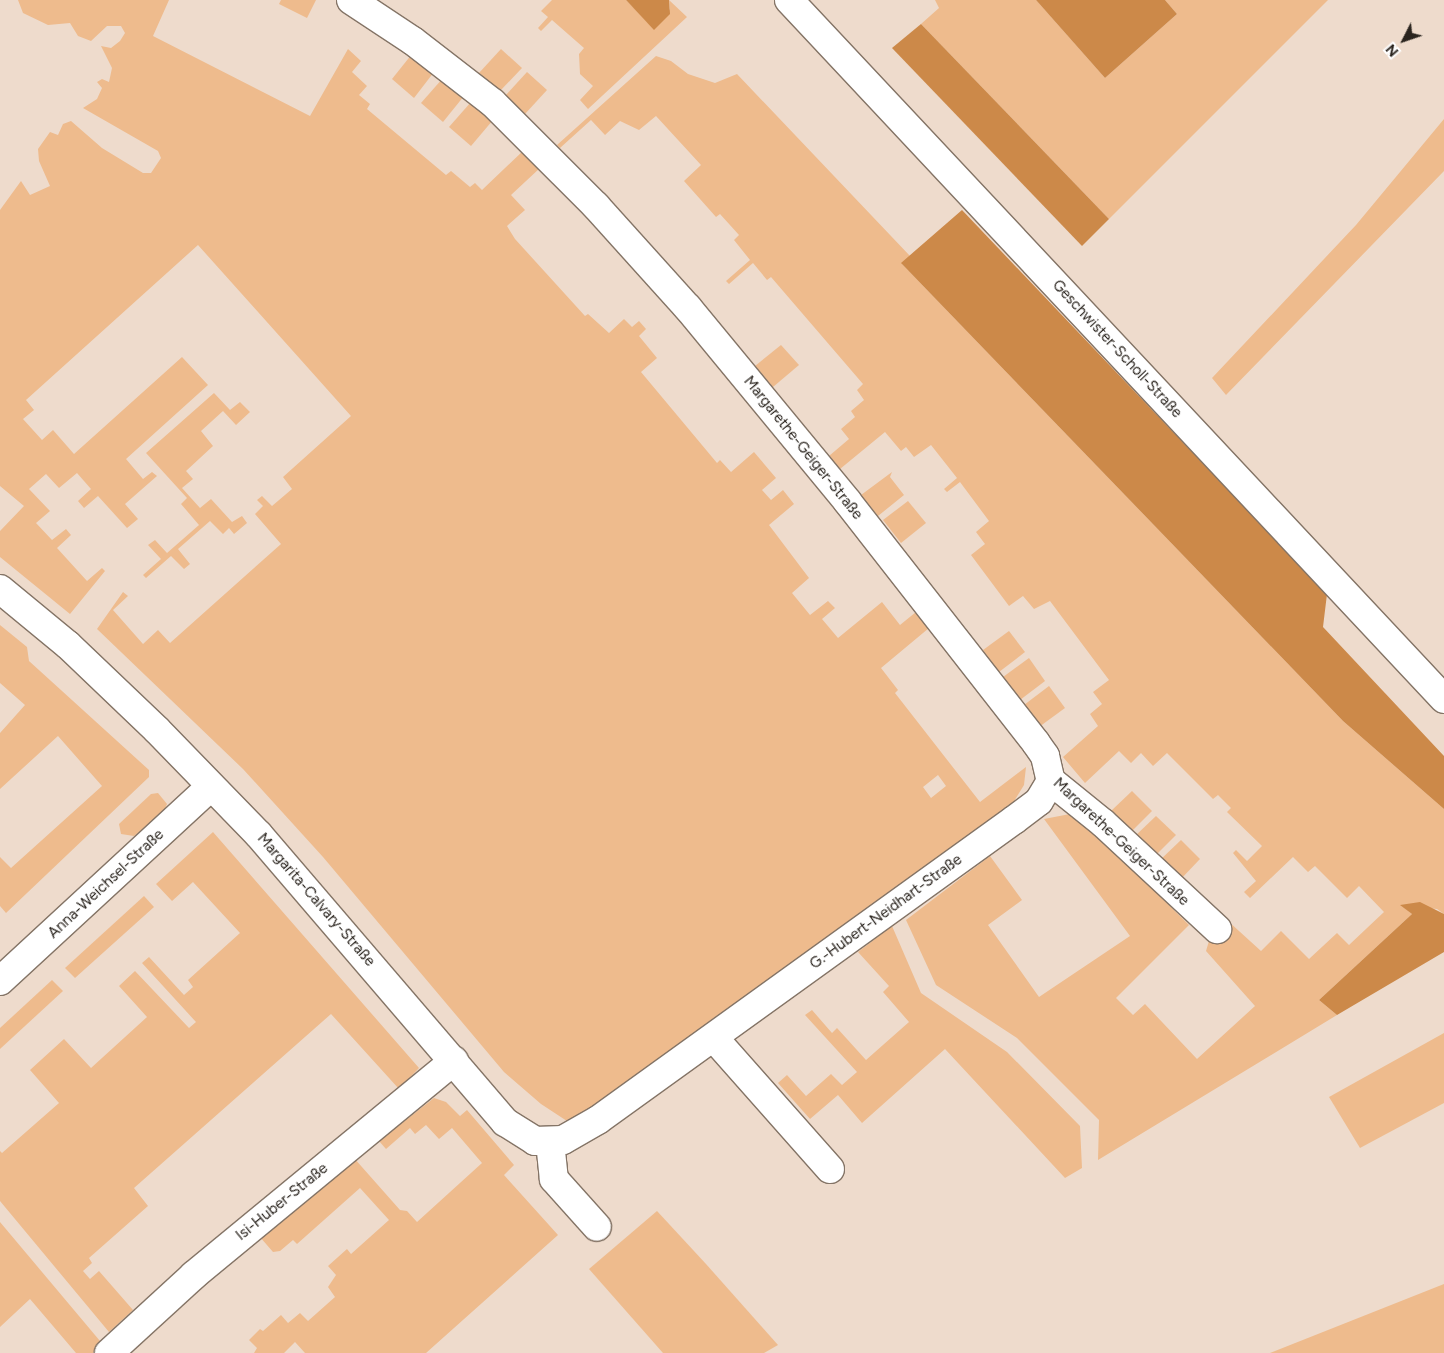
<!DOCTYPE html>
<meta charset="utf-8">
<style>
body{margin:0}
#map{position:relative;width:1444px;height:1353px;overflow:hidden;background:#eedbcc;font-family:Figtree,sans-serif}
div>[style]{position:absolute}
.green>*{inset:0;background:#eebb8d}
.forest>*{inset:0;background:#cc8949}
.roads{filter:drop-shadow(1px 0 #847466) drop-shadow(-1px 0 #847466) drop-shadow(0 1px #847466) drop-shadow(0 -1px #847466)}
.minor>*{height:28px;margin:-14px;padding:0 14px;transform-origin:14px;border-radius:14px;background:#fff}
span{translate:-50% -50%;white-space:nowrap;text-align:center;line-height:1.15;-webkit-text-stroke:4.5px #fff;paint-order:stroke}
.street-label{font-size:15px;color:#2a241e}
.north{position:absolute;left:1379px;top:15px;width:50px;height:50px;-webkit-text-stroke:4px #fff;paint-order:stroke;rotate:229deg;font-size:14px;font-weight:700;line-height:20px;text-align:center;color:#2a241e}
.north::after{content:'';display:block;margin:auto;width:18px;height:22px;background:#2a241e;clip-path:polygon(50% 0,100% 100%,50% 72%,0 100%)}
</style>
<div id="map">
<div class="green">
<div style="clip-path:polygon(evenodd,18px 0,169px 0,153px 36px,310px 116px,348px 49px,361px 61px,352px 72px,367px 86px,359px 95px,370px 104px,367px 109px,446px 175px,451px 171px,470px 187px,475px 183px,482px 190px,524px 150px,540px 168px,511px 195px,525px 210px,507px 226px,515px 239px,585px 316px,588px 314px,609px 333px,624px 319px,632px 327px,639px 321px,646px 329px,639px 336px,657px 358px,641px 372px,717px 463px,720px 460px,731px 472px,754px 452px,776px 478px,762px 490px,771px 500px,783px 490px,794px 504px,769px 525px,809px 578px,792px 593px,810px 615px,828px 601px,835px 608px,822px 619px,838px 638px,882px 602px,900px 625px,916px 612px,929px 628px,881px 668px,898px 690px,895px 693px,980px 802px,1026px 767px,1024px 785px,1011px 806px,570px 1123px,541px 1104px,504px 1072px,323px 857px,243px 769px,97px 629px,123px 592px,128px 596px,113px 610px,143px 644px,158px 630px,170px 643px,281px 544px,255px 514px,263px 506px,257px 500px,262px 496px,272px 506px,292px 489px,283px 477px,351px 416px,198px 245px,26px 400px,34px 410px,23px 419px,42px 440px,53px 430px,74px 454px,182px 357px,208px 385px,126px 459px,143px 479px,152px 472px,157px 476px,125px 504px,138px 519px,127px 528px,98px 496px,84px 508px,78px 501px,91px 489px,77px 473px,59px 488px,46px 474px,29px 489px,50px 511px,36px 523px,52px 540px,66px 529px,71px 535px,57px 548px,87px 581px,102px 568px,105px 571px,70px 614px,0 557px,0 531px,24px 506px,0 486px,0 210px,21px 181px,30px 195px,50px 186px,39px 161px,38px 149px,50px 132px,58px 135px,63px 124px,71px 121px,102px 148px,143px 173px,151px 173px,161px 158px,158px 151px,83px 108px,97px 99px,102px 88px,97px 82px,102px 79px,109px 82px,112px 68px,101px 46px,111px 48px,120px 41px,125px 33px,121px 26px,107px 26px,91px 41px,78px 36px,70px 23px,48px 25px,23px 13px,18px 0,938px 775px,946px 786px,931px 798px,923px 787px,938px 775px)"></div>
<div style="clip-path:polygon(281px 0,316px 0,307px 18px,279px 4px)"></div>
<div style="clip-path:polygon(552px 0,626px 0,654px 29px,670px 9px,669px 0,687px 17px,588px 109px,580px 100px,593px 86px,580px 74px,579px 54px,584px 48px,552px 20px,541px 31px,538px 28px,548px 17px,541px 11px)"></div>
<div style="clip-path:polygon(935px 0,1036px 0,1105px 78px,1177px 14px,1165px 0,1328px 0,1109px 219px,921px 24px,939px 8px)"></div>
<div style="clip-path:polygon(501px 49px,522px 68px,500px 91px,479px 73px)"></div>
<div style="clip-path:polygon(412px 54px,434px 72px,414px 98px,392px 79px)"></div>
<div style="clip-path:polygon(656px 56px,671px 61px,688px 74px,715px 83px,737px 74px,910px 256px,902px 264px,1343px 721px,1444px 809px,1444px 914px,1437px 909px,1401px 905px,1412px 914px,1319px 1000px,1337px 1015px,1098px 1160px,1099px 1120px,1017px 1038px,936px 985px,906px 920px,990px 856px,1022px 900px,988px 925px,1039px 997px,1130px 936px,1044px 819px,1070px 814px,1093px 830px,1189px 925px,1116px 998px,1133px 1015px,1145px 1004px,1197px 1059px,1255px 1006px,1206px 951px,1209px 941px,1228px 921px,1261px 951px,1281px 931px,1309px 959px,1337px 933px,1349px 945px,1384px 912px,1359px 886px,1347px 898px,1315px 866px,1308px 872px,1293px 857px,1250px 898px,1244px 892px,1256px 881px,1233px 853px,1236px 850px,1247px 861px,1262px 846px,1227px 812px,1231px 808px,1218px 795px,1213px 799px,1167px 753px,1153px 766px,1141px 753px,1131px 763px,1119px 751px,1085px 783px,1063px 757px,1098px 726px,1090px 714px,1102px 704px,1093px 692px,1109px 680px,1050px 601px,1034px 609px,1023px 596px,1009px 606px,971px 555px,985px 544px,976px 532px,989px 521px,960px 482px,947px 492px,944px 489px,957px 478px,931px 445px,914px 457px,906px 447px,901px 451px,885px 432px,840px 469px,829px 456px,849px 439px,841px 429px,855px 417px,851px 411px,864px 400px,857px 390px,863px 384px,771px 277px,767px 280px,753px 263px,729px 284px,726px 281px,750px 260px,734px 240px,739px 235px,720px 214px,716px 217px,684px 181px,701px 165px,656px 116px,639px 130px,620px 121px,605px 135px,591px 120px,560px 148px,557px 145px)"></div>
<div style="clip-path:polygon(527px 72px,547px 90px,525px 114px,505px 96px)"></div>
<div style="clip-path:polygon(443px 78px,464px 96px,443px 122px,421px 103px)"></div>
<div style="clip-path:polygon(471px 102px,493px 120px,471px 146px,449px 127px)"></div>
<div style="clip-path:polygon(1444px 119px,1444px 171px,1226px 395px,1212px 378px,1356px 225px)"></div>
<div style="clip-path:polygon(781px 345px,799px 365px,773px 387px,755px 366px)"></div>
<div style="clip-path:polygon(214px 393px,230px 410px,240px 402px,250px 412px,236px 425px,223px 411px,201px 431px,213px 446px,186px 471px,193px 479px,182px 488px,200px 508px,211px 499px,232px 522px,242px 516px,247px 523px,234px 534px,229px 528px,223px 534px,210px 521px,178px 549px,190px 564px,184px 569px,171px 556px,146px 578px,143px 575px,161px 559px,148px 545px,155px 540px,167px 553px,199px 525px,181px 504px,187px 498px,146px 453px)"></div>
<div style="clip-path:polygon(892px 472px,890px 477px,904px 495px,878px 516px,861px 495px)"></div>
<div style="clip-path:polygon(908px 501px,926px 523px,901px 543px,883px 520px)"></div>
<div style="clip-path:polygon(0 625px,27px 647px,29px 661px,149px 770px,149px 777px,6px 913px,0 906px,0 857px,11px 868px,102px 786px,58px 736px,0 789px,0 733px,25px 705px,0 683px)"></div>
<div style="clip-path:polygon(1009px 631px,1025px 652px,999px 672px,983px 650px)"></div>
<div style="clip-path:polygon(1029px 658px,1045px 681px,1020px 700px,1003px 677px)"></div>
<div style="clip-path:polygon(1049px 686px,1065px 708px,1039px 727px,1024px 705px)"></div>
<div style="clip-path:polygon(1132px 791px,1152px 811px,1130px 833px,1111px 811px)"></div>
<div style="clip-path:polygon(158px 793px,167px 804px,163px 813px,134px 836px,121px 834px,119px 824px,151px 794px)"></div>
<div style="clip-path:polygon(1156px 816px,1176px 835px,1154px 857px,1134px 837px)"></div>
<div style="clip-path:polygon(213px 832px,419px 1068px,399px 1089px,331px 1014px,134px 1188px,148px 1206px,89px 1258px,92px 1263px,83px 1271px,90px 1279px,99px 1271px,133px 1310px,109px 1332px,0 1201px,0 1151px,2px 1153px,59px 1103px,30px 1070px,64px 1039px,91px 1068px,147px 1017px,119px 986px,135px 971px,189px 1028px,196px 1022px,142px 963px,149px 957px,184px 995px,193px 987px,188px 980px,240px 933px,193px 882px,172px 901px,156px 884px)"></div>
<div style="clip-path:polygon(1181px 840px,1200px 859px,1179px 881px,1159px 861px)"></div>
<div style="clip-path:polygon(144px 896px,154px 907px,75px 978px,65px 968px)"></div>
<div style="clip-path:polygon(892px 926px,921px 993px,1007px 1052px,1080px 1126px,1082px 1168px,1065px 1178px,945px 1049px,862px 1123px,838px 1095px,810px 1119px,778px 1083px,787px 1075px,806px 1096px,831px 1074px,842px 1085px,857px 1072px,805px 1015px,812px 1010px,832px 1033px,837px 1028px,866px 1060px,909px 1022px,883px 992px,889px 986px,858px 952px)"></div>
<div style="clip-path:polygon(52px 980px,63px 991px,0 1049px,0 1028px)"></div>
<div style="clip-path:polygon(1444px 1033px,1444px 1103px,1360px 1148px,1329px 1097px)"></div>
<div style="clip-path:polygon(434px 1098px,446px 1102px,460px 1116px,467px 1110px,514px 1165px,504px 1175px,558px 1235px,426px 1353px,305px 1353px,295px 1342px,284px 1353px,254px 1353px,257px 1348px,249px 1340px,260px 1329px,263px 1331px,281px 1315px,288px 1323px,300px 1313px,308px 1321px,335px 1297px,328px 1287px,336px 1275px,328px 1266px,347px 1249px,351px 1254px,389px 1220px,360px 1188px,297px 1244px,293px 1240px,280px 1251px,273px 1252px,260px 1237px,354px 1158px,400px 1210px,407px 1211px,417px 1222px,482px 1163px,452px 1128px,439px 1139px,426px 1125px,415px 1134px,410px 1128px,386px 1149px,379px 1141px)"></div>
<div style="clip-path:polygon(657px 1211px,706px 1264px,778px 1345px,764px 1353px,663px 1353px,589px 1269px)"></div>
<div style="clip-path:polygon(0 1222px,100px 1341px,93px 1353px,76px 1353px,30px 1299px,0 1327px)"></div>
<div style="clip-path:polygon(1444px 1284px,1444px 1353px,1270px 1353px)"></div>
</div>
<div class="forest">
<div style="clip-path:polygon(626px 0,669px 0,670px 14px,654px 30px)"></div>
<div style="clip-path:polygon(1036px 0,1165px 0,1177px 14px,1105px 78px)"></div>
<div style="clip-path:polygon(921px 24px,1109px 219px,1082px 246px,892px 48px)"></div>
<div style="clip-path:polygon(962px 210px,1327px 594px,1323px 627px,1444px 756px,1444px 809px,1343px 721px,901px 263px)"></div>
<div style="clip-path:polygon(1420px 902px,1444px 914px,1444px 952px,1337px 1015px,1319px 1000px,1412px 914px,1400px 905px)"></div>
</div>
<div class="roads">
<div class="minor">
<div style="left:351px;top:0;width:74px;rotate:33.5deg"></div>
<div style="left:413px;top:41px;width:101px;rotate:37.8deg"></div>
<div style="left:493px;top:103px;width:146px;rotate:45deg"></div>
<div style="left:596px;top:206px;width:137px;rotate:48deg"></div>
<div style="left:688px;top:308px;width:250px;rotate:50.5deg"></div>
<div style="left:847px;top:501px;width:307px;rotate:52deg"></div>
<div style="left:1036px;top:743px;width:16px;rotate:55deg"></div>
<div style="left:1045px;top:756px;width:26px;rotate:77deg"></div>
<div style="left:1051px;top:781px;width:67px;rotate:38.9deg"></div>
<div style="left:1103px;top:823px;width:156px;rotate:42.9deg"></div>
<div style="left:789px;top:0;width:958px;rotate:46.86deg"></div>
<div style="left:0;top:589px;width:88px;rotate:39.5deg"></div>
<div style="left:68px;top:645px;width:123px;rotate:43.7deg"></div>
<div style="left:157px;top:730px;width:146px;rotate:45.8deg"></div>
<div style="left:259px;top:835px;width:378px;rotate:49.4deg"></div>
<div style="left:505px;top:1122px;width:36px;rotate:32deg"></div>
<div style="left:535px;top:1141px;width:28px;rotate:-2deg"></div>
<div style="left:563px;top:1140px;width:40px;rotate:-29.7deg"></div>
<div style="left:598px;top:1120px;width:513px;rotate:-35.8deg"></div>
<div style="left:1014px;top:820px;width:31px;rotate:-37deg"></div>
<div style="left:1039px;top:801px;width:23px;rotate:-59deg"></div>
<div style="left:0;top:981px;width:287px;rotate:-42.7deg"></div>
<div style="left:714px;top:1038px;width:175px;rotate:48.5deg"></div>
<div style="left:550px;top:1142px;width:37px;rotate:84deg"></div>
<div style="left:554px;top:1179px;width:64px;rotate:48.1deg"></div>
<div style="left:109px;top:1353px;width:115px;rotate:-42.5deg"></div>
<div style="left:194px;top:1275px;width:337px;rotate:-39.5deg"></div>
</div>
</div>
<div class="street-label">
<span style="left:1117px;top:349px;rotate:47deg">Geschwister-Scholl-Straße</span>
<span style="left:803px;top:448px;rotate:51deg">Margarethe-Geiger-Straße</span>
<span style="left:1121px;top:842px;rotate:43deg">Margarethe-Geiger-Straße</span>
<span style="left:106px;top:884px;rotate:-43deg">Anna-Weichsel-Straße</span>
<span style="left:316px;top:900px;rotate:49deg">Margarita-Calvary-Straße</span>
<span style="left:886px;top:912px;rotate:-36deg">G.-Hubert-Neidhart-Straße</span>
<span style="left:282px;top:1202px;rotate:-39deg">Isi-Huber-Straße</span>
</div>
<div class="north">N</div>
</div>
